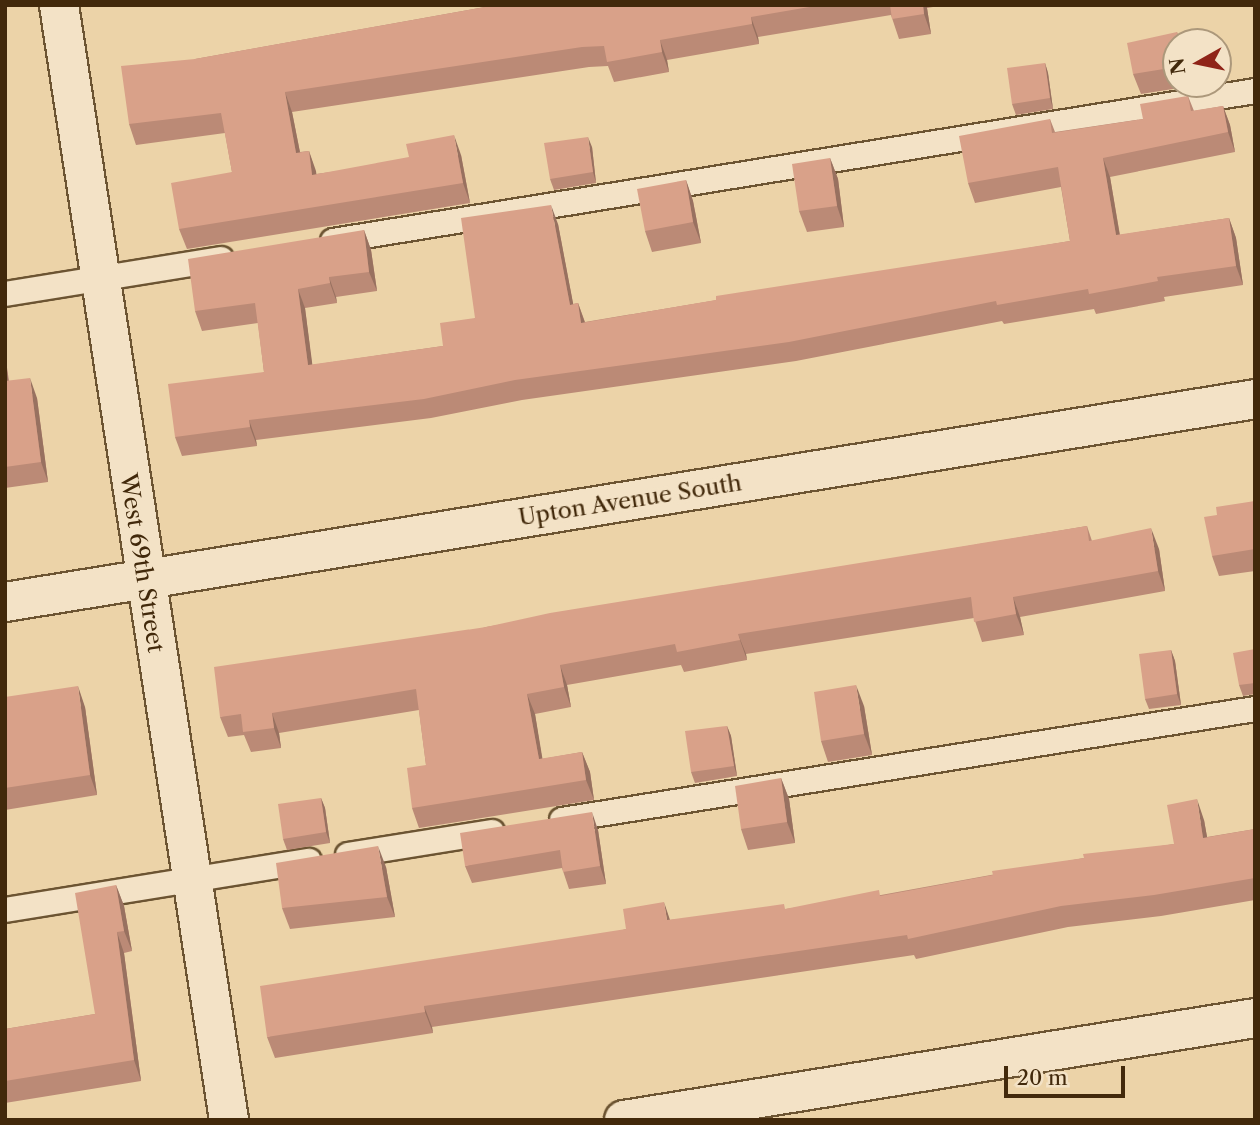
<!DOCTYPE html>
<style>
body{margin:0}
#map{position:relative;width:1260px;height:1125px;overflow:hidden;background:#ecd3a8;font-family:"Libre Caslon Text",serif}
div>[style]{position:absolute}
.roads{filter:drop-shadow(2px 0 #6c5432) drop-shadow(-2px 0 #6c5432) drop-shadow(0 2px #6c5432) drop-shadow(0 -2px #6c5432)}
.lane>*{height:24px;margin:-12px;padding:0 12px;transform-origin:12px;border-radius:12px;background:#f3e2c6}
.street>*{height:38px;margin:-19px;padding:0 19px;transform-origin:19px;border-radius:19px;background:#f3e2c6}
.wall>*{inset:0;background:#bb8a76}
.shaded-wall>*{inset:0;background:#987160}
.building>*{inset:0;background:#d9a189}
span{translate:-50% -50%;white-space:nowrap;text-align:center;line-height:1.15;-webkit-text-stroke:7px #f3e2c6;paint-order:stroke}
.street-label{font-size:23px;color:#42290b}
.frame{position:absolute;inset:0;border:7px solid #42290b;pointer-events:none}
.north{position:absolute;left:1162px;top:28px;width:70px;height:70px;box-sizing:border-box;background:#f3e2c6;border:2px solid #ac987b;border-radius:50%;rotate:261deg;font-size:19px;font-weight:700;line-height:28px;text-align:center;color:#42290b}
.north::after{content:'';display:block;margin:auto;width:24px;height:32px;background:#8f2418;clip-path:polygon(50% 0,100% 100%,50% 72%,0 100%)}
.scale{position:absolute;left:1004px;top:1066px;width:121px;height:32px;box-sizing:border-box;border:4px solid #42290b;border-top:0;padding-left:9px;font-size:21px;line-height:24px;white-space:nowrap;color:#42290b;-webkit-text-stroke:5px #f3e2c6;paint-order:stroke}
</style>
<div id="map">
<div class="roads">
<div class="lane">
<div style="left:333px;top:241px;width:934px;rotate:-9.24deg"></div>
<div style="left:5px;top:294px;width:219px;rotate:-9.2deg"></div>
<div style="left:562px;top:820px;width:702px;rotate:-9.1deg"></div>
<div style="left:348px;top:855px;width:146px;rotate:-9.1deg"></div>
<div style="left:5px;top:910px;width:308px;rotate:-9.2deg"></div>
</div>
<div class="street">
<div style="left:59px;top:5px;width:1128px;rotate:81.33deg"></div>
<div style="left:5px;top:602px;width:1266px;rotate:-9.22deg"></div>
<div style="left:624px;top:1120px;width:639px;rotate:-9.18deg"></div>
</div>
</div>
<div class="wall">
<div style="clip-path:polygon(496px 5px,945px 5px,927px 8px,931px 34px,899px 39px,891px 15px,758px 37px,759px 44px,667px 60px,669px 72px,614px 82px,608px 66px,589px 67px,292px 112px,300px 152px,309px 151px,316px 174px,461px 155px,470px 203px,187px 249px,179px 229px,232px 172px,225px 133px,136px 145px,129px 124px,195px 59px)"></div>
<div style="clip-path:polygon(1177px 32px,1181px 42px,1176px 42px,1176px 84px,1192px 84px,1192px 86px,1141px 94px,1133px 74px)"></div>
<div style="clip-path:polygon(1045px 63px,1048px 73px,1053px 109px,1016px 115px,1012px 104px)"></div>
<div style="clip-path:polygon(1188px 96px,1194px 111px,1223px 106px,1230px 125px,1235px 152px,1110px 177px,1120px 235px,1229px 218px,1236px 238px,1243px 285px,1164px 297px,1165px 301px,1096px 314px,1094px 309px,1004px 324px,1002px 321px,796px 361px,522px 400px,431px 418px,256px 440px,257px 446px,182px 456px,175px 437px,264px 372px,258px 323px,202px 331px,195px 311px,364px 230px,371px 250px,377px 291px,336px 297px,337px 303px,305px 308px,312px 365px,443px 346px,475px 318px,558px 224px,573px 304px,578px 303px,585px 322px,1070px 241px,1061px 187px,975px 203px,968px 183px,1050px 119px,1055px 132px,1143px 119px)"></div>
<div style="clip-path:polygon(592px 147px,596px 183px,554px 190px,550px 179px)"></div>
<div style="clip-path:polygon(830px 158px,838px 179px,844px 227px,807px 232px,799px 211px)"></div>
<div style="clip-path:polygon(686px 180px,693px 201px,701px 243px,652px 252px,645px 231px)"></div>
<div style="clip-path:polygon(5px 354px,9px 381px,37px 398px,48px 482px,5px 488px)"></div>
<div style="clip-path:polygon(1255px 501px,1255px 571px,1219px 576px,1212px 556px,1217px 515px)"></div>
<div style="clip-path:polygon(1087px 526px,1092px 541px,1159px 549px,1165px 591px,1020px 617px,1024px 635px,982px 642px,974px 618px,746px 654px,747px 660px,684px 672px,681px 665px,567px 685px,571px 707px,535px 714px,542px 759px,582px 752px,590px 772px,594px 800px,419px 828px,412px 808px,426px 765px,419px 710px,279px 733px,281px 748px,251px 752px,244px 735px,228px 737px,220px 717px,486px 627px)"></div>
<div style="clip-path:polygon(1255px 649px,1255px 694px,1243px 696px,1239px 685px)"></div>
<div style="clip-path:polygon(1171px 650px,1175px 661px,1181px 705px,1149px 709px,1145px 699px)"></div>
<div style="clip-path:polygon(5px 697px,85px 707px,97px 795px,5px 810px)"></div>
<div style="clip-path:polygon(864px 706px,872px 755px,828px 762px,821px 741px)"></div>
<div style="clip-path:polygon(727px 726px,731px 736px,737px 776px,695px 783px,691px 772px)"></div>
<div style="clip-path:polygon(781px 778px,789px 799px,795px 843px,748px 850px,741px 829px)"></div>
<div style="clip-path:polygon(321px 798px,325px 808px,330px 843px,287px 850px,283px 839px)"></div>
<div style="clip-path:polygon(1204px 820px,1207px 837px,1255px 829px,1255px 900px,1161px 916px,1068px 927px,916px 959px,914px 955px,432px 1027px,433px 1033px,275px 1058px,267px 1037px,626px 929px,670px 920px,786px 909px,881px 895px,1084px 858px,1174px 844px)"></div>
<div style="clip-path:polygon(598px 830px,606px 884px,569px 889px,562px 868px,472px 883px,465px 866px)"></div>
<div style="clip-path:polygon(386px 867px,395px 917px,290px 929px,282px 908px)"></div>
<div style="clip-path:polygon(116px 885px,124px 906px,132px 951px,124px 953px,141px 1081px,5px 1103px,5px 1029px,95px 1014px)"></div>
</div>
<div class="shaded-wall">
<div style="clip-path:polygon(923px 5px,927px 5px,927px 8px,931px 34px,924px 14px)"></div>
<div style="clip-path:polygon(751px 17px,758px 37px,759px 44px,752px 24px)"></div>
<div style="clip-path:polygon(660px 40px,667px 60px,669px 72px,662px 52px)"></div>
<div style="clip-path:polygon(1045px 63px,1048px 73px,1053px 109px,1050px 98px)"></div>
<div style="clip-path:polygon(285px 92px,292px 112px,304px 173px,296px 153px)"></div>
<div style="clip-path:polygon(1223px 106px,1230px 125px,1235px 152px,1228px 132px)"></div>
<div style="clip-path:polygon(454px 135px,461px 155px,470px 203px,463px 183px)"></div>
<div style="clip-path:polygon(588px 137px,592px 147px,596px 183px,593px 172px)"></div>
<div style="clip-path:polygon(309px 151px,316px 171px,319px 195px,312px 175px)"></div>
<div style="clip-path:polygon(830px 158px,838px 179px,844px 227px,837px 206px)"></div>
<div style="clip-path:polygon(1103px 158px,1110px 177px,1123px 255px,1116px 235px)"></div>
<div style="clip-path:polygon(686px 180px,693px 201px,701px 243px,693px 222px)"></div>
<div style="clip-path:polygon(551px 205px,558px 224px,577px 324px,570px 305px)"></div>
<div style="clip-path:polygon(1229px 218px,1236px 238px,1243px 285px,1236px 266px)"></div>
<div style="clip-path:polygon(364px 230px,371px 250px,377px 291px,369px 272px)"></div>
<div style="clip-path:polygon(329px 277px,336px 297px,337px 303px,330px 283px)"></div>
<div style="clip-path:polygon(298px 289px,305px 308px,315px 385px,308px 365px)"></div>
<div style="clip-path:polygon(578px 303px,585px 323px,581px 323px)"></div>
<div style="clip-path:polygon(5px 354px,11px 402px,5px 385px)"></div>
<div style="clip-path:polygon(30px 378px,37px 398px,48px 482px,41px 462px)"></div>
<div style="clip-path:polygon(249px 420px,256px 440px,257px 446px,250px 427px)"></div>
<div style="clip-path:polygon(1151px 528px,1159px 549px,1165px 591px,1158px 571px)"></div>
<div style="clip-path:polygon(1013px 597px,1020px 617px,1024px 635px,1016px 614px)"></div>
<div style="clip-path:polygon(738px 634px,746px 654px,747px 660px,740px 640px)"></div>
<div style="clip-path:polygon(1171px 650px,1175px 661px,1181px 705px,1177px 694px)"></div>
<div style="clip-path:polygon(560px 665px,567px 685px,571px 707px,564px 687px)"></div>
<div style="clip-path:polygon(856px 685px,864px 706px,872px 755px,864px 734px)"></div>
<div style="clip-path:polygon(78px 686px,85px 707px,97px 795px,90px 775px)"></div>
<div style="clip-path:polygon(527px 694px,535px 714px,546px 780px,539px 759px)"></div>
<div style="clip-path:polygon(272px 713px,279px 733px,281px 748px,274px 728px)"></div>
<div style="clip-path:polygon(727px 726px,731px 736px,737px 776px,734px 766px)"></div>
<div style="clip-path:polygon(582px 752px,590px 772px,594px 800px,586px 780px)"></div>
<div style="clip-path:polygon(781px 778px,789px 799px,795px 843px,787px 822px)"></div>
<div style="clip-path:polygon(321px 798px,325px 808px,330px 843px,326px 832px)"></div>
<div style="clip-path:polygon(1197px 799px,1204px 820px,1211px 859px,1203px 838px)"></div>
<div style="clip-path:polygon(592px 812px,598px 830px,606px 884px,600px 866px)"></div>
<div style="clip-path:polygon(378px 846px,386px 867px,395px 917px,387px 897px)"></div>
<div style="clip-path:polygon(116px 885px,124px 906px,132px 951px,124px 931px)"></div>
<div style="clip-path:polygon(664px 902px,671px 923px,667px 920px)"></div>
<div style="clip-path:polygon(117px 932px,124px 953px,141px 1081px,134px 1060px)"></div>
<div style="clip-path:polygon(424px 1006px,432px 1027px,433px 1033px,425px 1012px)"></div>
</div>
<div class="building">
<div style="clip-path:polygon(496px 5px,821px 5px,751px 17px,752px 24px,660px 40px,662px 52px,607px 62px,604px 46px,582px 47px,285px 92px,296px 153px,309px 151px,312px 175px,409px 157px,406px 144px,454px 135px,463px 183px,179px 229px,171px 183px,232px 172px,221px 113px,129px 124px,121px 66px,195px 59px)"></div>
<div style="clip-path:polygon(890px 5px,923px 5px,924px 14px,892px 19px)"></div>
<div style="clip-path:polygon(1177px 32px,1179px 42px,1176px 42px,1176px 67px,1133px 74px,1127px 43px)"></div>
<div style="clip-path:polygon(1045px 63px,1050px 98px,1012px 104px,1007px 68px)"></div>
<div style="clip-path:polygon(1188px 96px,1191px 111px,1223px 106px,1228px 132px,1103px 158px,1116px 235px,1229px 218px,1236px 266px,1157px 277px,1158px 281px,1089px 294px,1088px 289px,997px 305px,996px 301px,789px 342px,515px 380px,424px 399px,249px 420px,250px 427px,175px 437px,168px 384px,264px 372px,255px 303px,195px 311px,188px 259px,364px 230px,369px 272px,329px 277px,330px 283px,298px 289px,308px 365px,443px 346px,440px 323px,475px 318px,461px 218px,551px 205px,570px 305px,578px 303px,581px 323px,716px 300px,716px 296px,1070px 241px,1058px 167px,968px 183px,959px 136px,1050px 119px,1052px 133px,1143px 119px,1140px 104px)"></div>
<div style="clip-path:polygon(588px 137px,593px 172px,550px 179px,544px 143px)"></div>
<div style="clip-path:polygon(830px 158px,837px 206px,799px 211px,792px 164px)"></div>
<div style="clip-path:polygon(686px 180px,693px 222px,645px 231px,637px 189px)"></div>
<div style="clip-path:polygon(30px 378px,41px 462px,5px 467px,5px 381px)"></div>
<div style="clip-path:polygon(1255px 501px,1255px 549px,1212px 556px,1204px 517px,1217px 515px,1216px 507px)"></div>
<div style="clip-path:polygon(1087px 526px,1089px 541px,1151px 528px,1158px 571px,1013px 597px,1016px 614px,974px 622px,971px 597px,738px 634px,740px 640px,677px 652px,675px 644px,560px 665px,564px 687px,527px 694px,539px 759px,582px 752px,586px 780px,412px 808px,407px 768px,426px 765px,416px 689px,272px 713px,274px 728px,243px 732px,241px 714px,220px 717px,214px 667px,486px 627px,550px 613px)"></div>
<div style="clip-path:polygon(1255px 649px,1255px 683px,1239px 685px,1233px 653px)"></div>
<div style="clip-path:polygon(1171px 650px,1177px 694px,1145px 699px,1139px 654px)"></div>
<div style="clip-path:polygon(856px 685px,864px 734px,821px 741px,814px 692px)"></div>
<div style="clip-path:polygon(78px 686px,90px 775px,5px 788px,5px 697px)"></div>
<div style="clip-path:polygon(727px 726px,734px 766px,691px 772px,685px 731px)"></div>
<div style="clip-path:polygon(781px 778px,787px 822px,741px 829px,735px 786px)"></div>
<div style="clip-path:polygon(321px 798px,326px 832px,283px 839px,278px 804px)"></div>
<div style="clip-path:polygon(1197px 799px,1203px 838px,1255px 829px,1255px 878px,1154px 895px,1061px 906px,908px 939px,907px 935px,424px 1006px,425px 1012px,267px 1037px,260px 986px,626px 929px,623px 909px,664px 902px,667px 920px,784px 904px,785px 909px,879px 890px,880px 896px,993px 875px,992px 871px,1084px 858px,1083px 854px,1174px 844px,1167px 805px)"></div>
<div style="clip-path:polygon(592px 812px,600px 866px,563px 872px,560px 850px,465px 866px,460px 833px)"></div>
<div style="clip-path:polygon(378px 846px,387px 897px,282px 908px,276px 863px)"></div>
<div style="clip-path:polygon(116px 885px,124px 931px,117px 932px,134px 1060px,5px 1081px,5px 1029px,95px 1014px,75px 893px)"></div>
</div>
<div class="street-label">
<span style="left:630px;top:500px;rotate:-9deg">Upton Avenue South</span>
<span style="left:142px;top:563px;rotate:81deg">West 69th Street</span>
</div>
<div class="frame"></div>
<div class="north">N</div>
<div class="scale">20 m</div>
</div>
